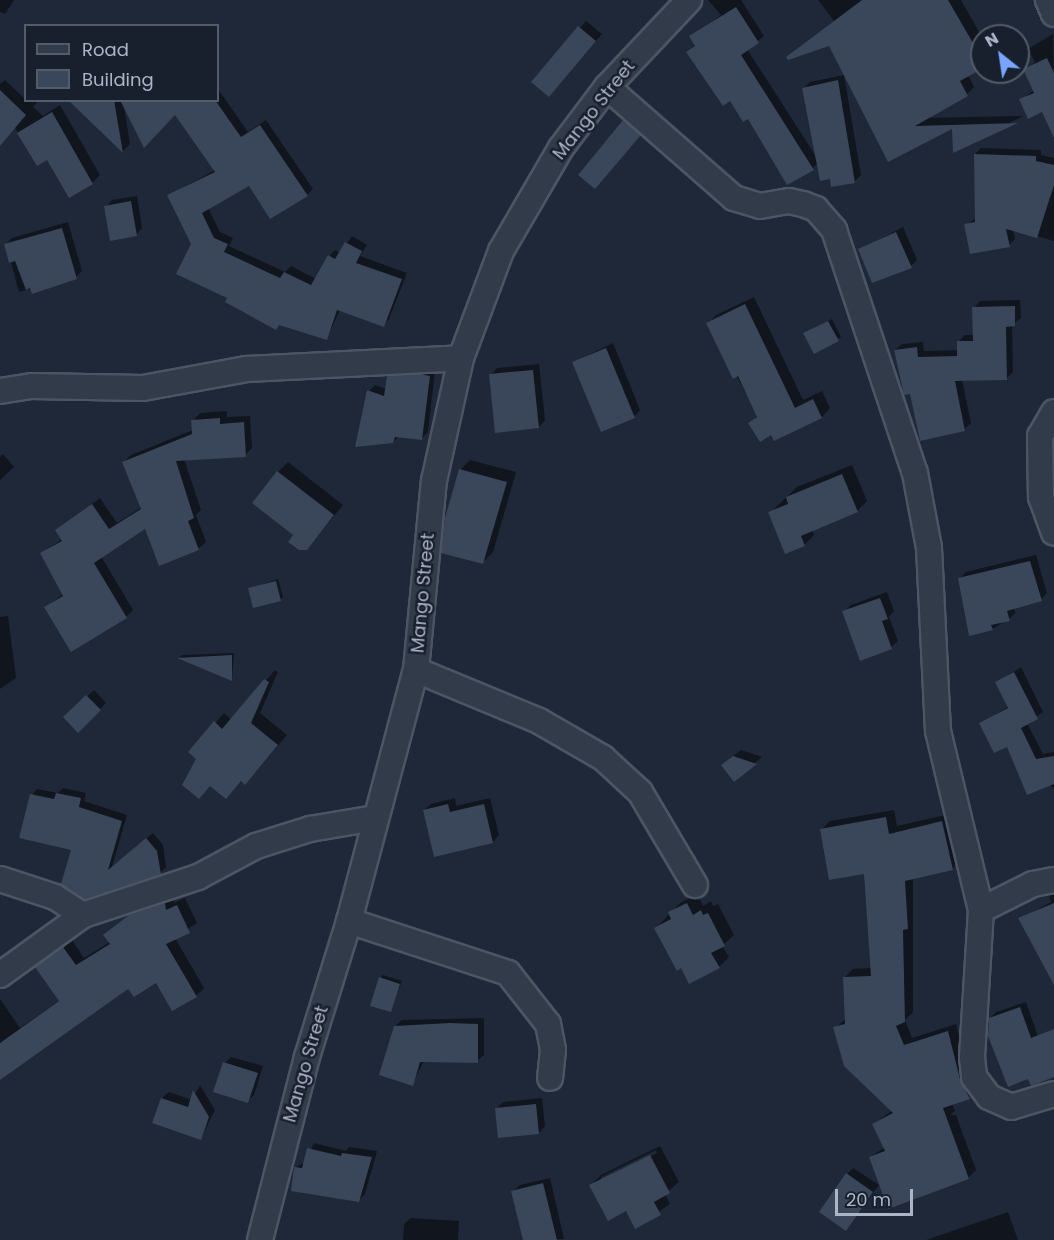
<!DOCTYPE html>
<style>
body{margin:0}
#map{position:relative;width:1054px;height:1240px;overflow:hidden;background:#1f2839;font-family:Poppins,sans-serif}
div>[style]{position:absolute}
.shadow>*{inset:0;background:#0007}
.building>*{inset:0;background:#3a4659}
.roads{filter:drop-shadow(2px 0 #4d5564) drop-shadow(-2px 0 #4d5564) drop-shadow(0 2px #4d5564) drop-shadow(0 -2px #4d5564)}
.street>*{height:24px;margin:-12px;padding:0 12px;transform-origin:12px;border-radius:12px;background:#323b49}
span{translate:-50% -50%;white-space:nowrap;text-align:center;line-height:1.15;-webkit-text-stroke:5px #18202e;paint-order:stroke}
.street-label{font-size:18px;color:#acb5c6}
.legend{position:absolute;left:24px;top:24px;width:195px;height:78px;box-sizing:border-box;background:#18202e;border:2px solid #535c6b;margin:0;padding:8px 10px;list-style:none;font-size:18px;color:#acb5c6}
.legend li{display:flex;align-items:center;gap:12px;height:30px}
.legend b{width:30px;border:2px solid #535c6b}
.north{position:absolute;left:970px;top:24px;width:60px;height:60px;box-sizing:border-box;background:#18202e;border:2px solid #535c6b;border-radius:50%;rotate:330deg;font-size:16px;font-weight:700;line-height:24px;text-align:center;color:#acb5c6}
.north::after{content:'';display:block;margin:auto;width:21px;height:27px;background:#79a5ff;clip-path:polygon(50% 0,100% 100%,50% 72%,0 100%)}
.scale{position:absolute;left:835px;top:1189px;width:78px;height:27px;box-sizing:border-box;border:3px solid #acb5c6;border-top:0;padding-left:8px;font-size:18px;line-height:21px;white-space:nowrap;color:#acb5c6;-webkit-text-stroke:4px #18202e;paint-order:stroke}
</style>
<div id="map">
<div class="shadow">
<div style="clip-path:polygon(0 0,14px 0,5px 14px,0 12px)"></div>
<div style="clip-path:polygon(741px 0,764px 36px,747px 49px,817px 158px,804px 88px,810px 82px,844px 75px,861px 175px,854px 182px,831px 177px,818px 163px,813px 168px,749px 117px,688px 52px,696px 44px,691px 37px,721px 15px,708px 0)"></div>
<div style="clip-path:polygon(818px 0,961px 0,982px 37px,982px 66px,968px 75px,974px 87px,967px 94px,924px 118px,1023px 116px,954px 150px,954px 127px,889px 160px,830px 45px,788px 57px,834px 21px)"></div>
<div style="clip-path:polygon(586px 21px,602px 34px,556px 88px,533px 81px)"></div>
<div style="clip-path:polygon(1053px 34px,1054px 105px,1021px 100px,1034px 90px,1025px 70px,1035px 62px,1028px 49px)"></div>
<div style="clip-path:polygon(5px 80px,26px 100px,39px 100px,33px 107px,43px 116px,60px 105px,100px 175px,92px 183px,69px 196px,47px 158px,38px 164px,15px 128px,0 145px,0 84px)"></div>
<div style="clip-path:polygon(218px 89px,248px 132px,266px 120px,313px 189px,307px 195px,250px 184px,208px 208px,220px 232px,233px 238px,229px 246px,285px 272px,291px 266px,316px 279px,329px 256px,335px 250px,340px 253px,352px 236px,367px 245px,360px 256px,407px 273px,389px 319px,383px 325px,340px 310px,327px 338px,280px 324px,276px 328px,229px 297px,193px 244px,169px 195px,215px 170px,175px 113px,156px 100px,218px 100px)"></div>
<div style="clip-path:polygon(123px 100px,130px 144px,123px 151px,71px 102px)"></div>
<div style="clip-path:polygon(631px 115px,646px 128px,601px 181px,624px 121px)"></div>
<div style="clip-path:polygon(981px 148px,1041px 150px,1041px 155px,1054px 158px,1054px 241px,1013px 229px,1015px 239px,1009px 245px,966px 225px,976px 218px,975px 154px)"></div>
<div style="clip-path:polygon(137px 196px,142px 228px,136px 235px,106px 207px,112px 200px)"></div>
<div style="clip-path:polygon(68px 222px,82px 271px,76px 277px,19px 292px,6px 244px,12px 238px)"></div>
<div style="clip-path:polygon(903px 227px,917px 260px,911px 266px,860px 250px)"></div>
<div style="clip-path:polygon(754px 297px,803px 400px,822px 391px,830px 408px,822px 417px,772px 433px,750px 423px,758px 415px,708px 324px,716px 315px)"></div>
<div style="clip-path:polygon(1020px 300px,1021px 318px,1012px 325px,1013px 372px,1007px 378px,962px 380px,971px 423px,964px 429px,911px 392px,895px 350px,902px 344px,923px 342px,924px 351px,959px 350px,958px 342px,965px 335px,974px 335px,974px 308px,980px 301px)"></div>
<div style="clip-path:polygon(832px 319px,841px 337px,815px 352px,805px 333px)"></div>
<div style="clip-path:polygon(613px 343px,640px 410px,634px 417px,574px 362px)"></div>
<div style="clip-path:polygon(539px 364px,545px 420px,539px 427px,491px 375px,497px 368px)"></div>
<div style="clip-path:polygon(395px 371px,435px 371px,428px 432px,422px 438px,399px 436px,393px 442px,369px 391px,375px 385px,386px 389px,389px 377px)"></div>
<div style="clip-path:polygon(227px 411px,227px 417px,250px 416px,252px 448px,245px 455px,184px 459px,201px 510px,196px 515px,206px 542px,198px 549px,146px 527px,101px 556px,133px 610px,126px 617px,45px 608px,63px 594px,42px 553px,62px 539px,57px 530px,100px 498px,117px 523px,142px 507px,124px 462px,131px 455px,193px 430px,193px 421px,200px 413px)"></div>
<div style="clip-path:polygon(3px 454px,14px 467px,0 480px,0 457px)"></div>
<div style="clip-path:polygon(470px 460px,516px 472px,493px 552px,483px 562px,460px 470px)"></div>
<div style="clip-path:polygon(288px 462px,343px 505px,307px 549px,296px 534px,278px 472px)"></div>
<div style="clip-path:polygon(852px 465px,867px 501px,857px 511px,812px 529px,814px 535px,804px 545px,770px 513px,797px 487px)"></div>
<div style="clip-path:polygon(1036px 555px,1047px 593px,1041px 599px,1014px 607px,1015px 613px,1009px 619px,992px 629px,960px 578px,966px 572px)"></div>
<div style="clip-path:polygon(278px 579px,283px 597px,280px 600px,250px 589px)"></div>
<div style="clip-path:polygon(887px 592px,894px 611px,889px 617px,898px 641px,891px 647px,861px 659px,844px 612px,851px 605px)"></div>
<div style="clip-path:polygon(8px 616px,16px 678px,0 689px,0 617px)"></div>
<div style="clip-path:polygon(234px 653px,232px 680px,180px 657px,182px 655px)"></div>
<div style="clip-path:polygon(1021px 667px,1043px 712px,1027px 723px,1043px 754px,1054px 752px,1054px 789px,981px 723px,1009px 706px,997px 682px)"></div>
<div style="clip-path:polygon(275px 670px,278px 672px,260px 713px,287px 735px,254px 774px,242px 780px,226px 797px,190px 752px,224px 713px,232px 720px)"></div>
<div style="clip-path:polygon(94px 690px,106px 703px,78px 731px,65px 717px)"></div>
<div style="clip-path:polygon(741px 750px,762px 757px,734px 780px,729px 759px)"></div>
<div style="clip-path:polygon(63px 788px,86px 793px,84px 801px,127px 815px,112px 867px,153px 833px,163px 845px,166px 867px,160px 873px,85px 898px,73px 849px,32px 795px,37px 789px,58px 793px)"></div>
<div style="clip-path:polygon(455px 798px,456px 806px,490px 798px,499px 835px,493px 842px,424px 810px,431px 804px)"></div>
<div style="clip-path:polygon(894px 810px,897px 826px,950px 814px,960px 860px,952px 869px,913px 878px,913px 1012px,905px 1020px,912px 1038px,956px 1024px,968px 1070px,977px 1089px,969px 1097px,952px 1104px,955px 1111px,950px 1115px,956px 1115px,976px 1170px,968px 1178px,870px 1157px,885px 1147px,874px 1124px,893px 1110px,835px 1028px,846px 1019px,844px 978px,853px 969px,872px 968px,865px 872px,821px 830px,830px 821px)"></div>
<div style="clip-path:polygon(1054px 891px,1054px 982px,1020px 919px,1051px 902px,1049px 896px)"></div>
<div style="clip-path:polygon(697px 894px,703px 906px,711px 901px,713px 906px,718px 904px,734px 935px,722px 946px,729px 957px,719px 967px,656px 928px,680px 903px)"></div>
<div style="clip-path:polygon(173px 896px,174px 903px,185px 898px,197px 923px,175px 938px,204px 988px,196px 996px,156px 981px,129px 987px,0 1078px,0 999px,20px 1028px,60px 1000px,37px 968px,45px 959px,72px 940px,84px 958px,110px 942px,105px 935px,139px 907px)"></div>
<div style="clip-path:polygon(383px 975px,402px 981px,390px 1010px,380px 978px)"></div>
<div style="clip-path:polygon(1026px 1002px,1048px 1065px,990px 1018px,996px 1012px)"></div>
<div style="clip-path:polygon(484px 1018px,484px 1055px,477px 1061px,424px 1061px,412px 1084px,395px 1026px,402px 1020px)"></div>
<div style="clip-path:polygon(231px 1057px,263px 1066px,254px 1095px,247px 1101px,225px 1063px)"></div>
<div style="clip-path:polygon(200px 1085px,215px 1110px,201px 1138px,162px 1098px,169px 1092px,192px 1100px)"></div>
<div style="clip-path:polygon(542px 1098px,545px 1126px,539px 1133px,496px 1109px,503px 1102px)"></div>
<div style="clip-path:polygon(314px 1143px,346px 1151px,349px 1147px,377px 1151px,365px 1194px,359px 1200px,296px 1167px,305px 1162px)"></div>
<div style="clip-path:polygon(evenodd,660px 1146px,679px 1182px,665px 1194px,670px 1204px,636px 1227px,626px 1209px,591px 1185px,601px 1175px,660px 1146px,656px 1150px,657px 1153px,601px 1181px,601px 1177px,656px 1150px)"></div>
<div style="clip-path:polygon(853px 1168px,879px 1185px,846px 1229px,847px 1174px)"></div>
<div style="clip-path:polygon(550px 1178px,564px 1239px,524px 1240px,513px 1191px,520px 1185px)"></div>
<div style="clip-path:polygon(1008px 1212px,1018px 1240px,926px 1240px)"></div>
<div style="clip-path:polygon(411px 1218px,459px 1221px,458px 1240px,403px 1240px,404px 1224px)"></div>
</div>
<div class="building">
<div style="clip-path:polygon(862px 0,948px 0,980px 55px,980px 70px,960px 81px,968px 96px,915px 126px,1018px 123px,953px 153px,952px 129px,888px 162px,829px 46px,788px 60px,786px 57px)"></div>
<div style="clip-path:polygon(736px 7px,759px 43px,741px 55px,814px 170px,787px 185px,748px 119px,743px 122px,730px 101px,723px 106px,686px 52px,695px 46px,689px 36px)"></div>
<div style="clip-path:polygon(578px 26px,596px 41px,549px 97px,531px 82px)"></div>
<div style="clip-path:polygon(1047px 58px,1054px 73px,1054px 138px,1042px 112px,1028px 119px,1019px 99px,1034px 93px,1023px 69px)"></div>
<div style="clip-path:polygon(838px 80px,855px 183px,831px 187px,830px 179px,820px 181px,802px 88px)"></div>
<div style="clip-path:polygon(0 90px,26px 115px,0 146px)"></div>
<div style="clip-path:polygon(68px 100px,114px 100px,123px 153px)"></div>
<div style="clip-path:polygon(120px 100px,215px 100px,241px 137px,260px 125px,308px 196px,270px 219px,249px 186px,202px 213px,214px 238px,228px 244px,224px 252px,280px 278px,284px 272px,311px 285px,328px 255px,335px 259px,345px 242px,362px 251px,356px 263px,402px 279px,384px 327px,337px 310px,327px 340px,279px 325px,276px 330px,225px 302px,227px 298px,176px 274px,191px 244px,167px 195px,215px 172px,175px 115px,144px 148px)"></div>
<div style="clip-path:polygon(52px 112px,93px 184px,69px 198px,47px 160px,37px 166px,17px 133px)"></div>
<div style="clip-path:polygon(623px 120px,641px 135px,595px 189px,578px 175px)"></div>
<div style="clip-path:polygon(974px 154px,1036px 156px,1036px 161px,1054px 165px,1054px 185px,1037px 238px,1006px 229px,1010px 247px,970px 254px,964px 224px,975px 222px)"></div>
<div style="clip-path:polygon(131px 201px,137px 236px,110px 241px,104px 206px)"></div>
<div style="clip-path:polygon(62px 228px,77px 279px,32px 294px,30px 288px,26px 290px,15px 261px,9px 263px,4px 244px)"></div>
<div style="clip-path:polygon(896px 232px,912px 268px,872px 283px,858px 249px)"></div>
<div style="clip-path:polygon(745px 304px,795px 408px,813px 399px,822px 418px,774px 441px,771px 435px,760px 442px,748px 423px,757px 417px,738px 376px,733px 379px,706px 323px)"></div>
<div style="clip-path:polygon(1015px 306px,1015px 326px,1006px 327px,1007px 380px,955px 381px,965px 431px,920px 441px,910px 394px,904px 395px,894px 350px,917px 347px,918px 357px,957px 356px,957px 341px,973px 341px,972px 307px)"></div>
<div style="clip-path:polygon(828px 321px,839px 341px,814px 354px,803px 333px)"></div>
<div style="clip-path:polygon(606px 348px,635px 418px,601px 432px,572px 362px)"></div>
<div style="clip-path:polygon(533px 370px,539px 428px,495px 433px,489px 374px)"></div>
<div style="clip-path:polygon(419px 374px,430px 376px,422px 440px,395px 437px,393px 443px,355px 447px,367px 390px,384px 396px,387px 376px)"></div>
<div style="clip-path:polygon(220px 418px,220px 424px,244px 422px,246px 457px,176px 461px,194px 518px,188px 521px,199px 550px,159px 566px,145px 529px,94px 563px,127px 618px,71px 652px,44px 607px,63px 596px,40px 553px,62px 541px,55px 530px,92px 504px,109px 529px,141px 509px,122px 462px,192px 434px,191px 420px)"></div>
<div style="clip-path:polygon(459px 469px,507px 482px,483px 564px,441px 553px,445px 518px)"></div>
<div style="clip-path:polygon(277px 471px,334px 515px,307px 550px,299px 550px,288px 542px,293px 535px,252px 503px)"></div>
<div style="clip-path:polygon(842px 474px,858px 512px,801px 536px,805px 546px,785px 554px,768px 512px,788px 504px,786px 497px)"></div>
<div style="clip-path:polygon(1030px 561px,1042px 601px,1007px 611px,1010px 621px,991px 625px,993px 630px,969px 636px,958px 578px)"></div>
<div style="clip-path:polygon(276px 581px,281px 601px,253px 608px,248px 588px)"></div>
<div style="clip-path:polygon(880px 598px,888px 619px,882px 621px,892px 649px,860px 661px,842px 611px)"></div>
<div style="clip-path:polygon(232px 655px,232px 681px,177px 658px)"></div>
<div style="clip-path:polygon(1014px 672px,1038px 719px,1021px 728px,1036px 759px,1054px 756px,1054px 784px,1027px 795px,1007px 747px,994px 753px,979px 723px,1008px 708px,995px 682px)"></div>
<div style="clip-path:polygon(264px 679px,269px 682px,251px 723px,278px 745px,245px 785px,241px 781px,226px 799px,210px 786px,199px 799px,182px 785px,196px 759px,188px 752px,214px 721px,222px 729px)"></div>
<div style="clip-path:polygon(86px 695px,101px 710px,78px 733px,63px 717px)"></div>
<div style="clip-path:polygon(733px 756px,757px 764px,734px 782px,721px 765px)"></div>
<div style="clip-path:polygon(56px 793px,81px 798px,79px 807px,122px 821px,108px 870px,146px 838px,157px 851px,161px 874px,85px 899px,61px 884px,71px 850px,19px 838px,30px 794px,54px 799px)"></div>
<div style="clip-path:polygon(448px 804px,450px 812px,484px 804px,493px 843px,434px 857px,423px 810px)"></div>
<div style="clip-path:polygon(886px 817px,889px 834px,942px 821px,953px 870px,905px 881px,908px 929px,903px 930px,905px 1022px,896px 1026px,904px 1045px,948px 1031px,960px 1079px,970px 1099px,943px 1108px,969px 1179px,888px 1209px,869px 1157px,885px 1151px,872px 1124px,893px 1113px,844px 1066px,833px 1027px,845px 1024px,843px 977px,871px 976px,864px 874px,829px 880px,820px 829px)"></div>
<div style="clip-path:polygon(165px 903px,166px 910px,177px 905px,190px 933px,166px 944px,197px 997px,172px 1011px,156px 983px,134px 997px,128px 989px,0 1080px,0 1043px,59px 1001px,35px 967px,63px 947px,76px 965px,110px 944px,103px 935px,129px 915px)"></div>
<div style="clip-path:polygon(687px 903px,693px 915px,701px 910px,703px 915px,708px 913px,725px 946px,711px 953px,720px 968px,689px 984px,681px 968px,677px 971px,654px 928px,671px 919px,668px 912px)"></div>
<div style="clip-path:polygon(1054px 903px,1054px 985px,1018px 918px)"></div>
<div style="clip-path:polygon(379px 977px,400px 984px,391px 1012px,370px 1006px)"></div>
<div style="clip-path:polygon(1020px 1007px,1031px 1038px,1054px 1029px,1054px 1077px,1031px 1086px,1028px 1079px,1008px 1087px,988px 1036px,989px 1018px)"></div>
<div style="clip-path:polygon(450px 1023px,478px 1024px,478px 1063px,420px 1062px,413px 1086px,379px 1075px,394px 1026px)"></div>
<div style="clip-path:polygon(223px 1062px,258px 1073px,248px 1103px,213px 1092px)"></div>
<div style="clip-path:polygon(193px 1090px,209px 1117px,201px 1140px,152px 1123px,161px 1098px,188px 1107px)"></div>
<div style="clip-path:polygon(536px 1104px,539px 1134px,498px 1138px,495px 1108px)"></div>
<div style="clip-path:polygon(307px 1148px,341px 1156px,342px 1153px,372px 1157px,359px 1202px,291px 1191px,294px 1167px,302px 1168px)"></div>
<div style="clip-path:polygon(650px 1155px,670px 1193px,654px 1202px,661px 1215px,635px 1229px,626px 1211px,608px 1221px,589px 1185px)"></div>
<div style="clip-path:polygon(846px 1173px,873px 1192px,846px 1231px,819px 1212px)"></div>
<div style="clip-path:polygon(543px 1183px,557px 1240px,523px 1240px,511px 1191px)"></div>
</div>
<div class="roads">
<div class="street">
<div style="left:1048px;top:0;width:15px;rotate:67deg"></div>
<div style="left:607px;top:87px;width:169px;rotate:41.2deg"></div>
<div style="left:734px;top:198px;width:27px;rotate:17deg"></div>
<div style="left:760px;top:206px;width:29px;rotate:-10deg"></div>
<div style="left:789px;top:201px;width:14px;rotate:12deg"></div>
<div style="left:803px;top:204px;width:14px;rotate:21deg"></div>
<div style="left:816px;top:209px;width:28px;rotate:49deg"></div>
<div style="left:834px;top:230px;width:256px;rotate:71.6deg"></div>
<div style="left:915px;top:473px;width:76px;rotate:79.4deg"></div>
<div style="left:929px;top:548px;width:183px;rotate:87.2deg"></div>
<div style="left:938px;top:731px;width:184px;rotate:76.5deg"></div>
<div style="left:981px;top:910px;width:147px;rotate:93.5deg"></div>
<div style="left:972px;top:1057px;width:20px;rotate:84deg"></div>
<div style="left:974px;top:1077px;width:25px;rotate:53deg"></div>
<div style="left:989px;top:1097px;width:24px;rotate:24deg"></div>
<div style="left:1011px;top:1107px;width:45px;rotate:-16.8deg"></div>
<div style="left:0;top:391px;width:32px;rotate:-9deg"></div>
<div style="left:32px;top:386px;width:111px;rotate:1deg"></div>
<div style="left:143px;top:388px;width:106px;rotate:-10.4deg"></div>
<div style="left:247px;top:369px;width:214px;rotate:-2.9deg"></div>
<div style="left:1054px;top:412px;width:28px;rotate:120deg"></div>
<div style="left:1040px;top:436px;width:61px;rotate:89.1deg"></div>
<div style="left:1041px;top:497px;width:38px;rotate:70deg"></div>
<div style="left:416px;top:670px;width:133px;rotate:22.5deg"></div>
<div style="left:539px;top:721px;width:74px;rotate:30deg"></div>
<div style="left:603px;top:758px;width:50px;rotate:42.6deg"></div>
<div style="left:640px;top:792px;width:108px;rotate:59.4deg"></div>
<div style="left:0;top:879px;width:58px;rotate:18.1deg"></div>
<div style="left:55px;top:897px;width:33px;rotate:33deg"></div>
<div style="left:981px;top:910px;width:58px;rotate:-26.6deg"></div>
<div style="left:1033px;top:884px;width:21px;rotate:-11deg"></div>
<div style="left:349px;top:921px;width:167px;rotate:18.1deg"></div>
<div style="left:508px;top:973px;width:65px;rotate:51.9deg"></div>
<div style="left:548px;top:1024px;width:26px;rotate:79deg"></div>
<div style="left:553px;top:1050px;width:28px;rotate:96deg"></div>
<div style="left:0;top:975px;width:102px;rotate:-35.9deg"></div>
<div style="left:83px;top:915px;width:121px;rotate:-18.3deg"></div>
<div style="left:198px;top:877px;width:66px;rotate:-28.1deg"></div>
<div style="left:256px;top:846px;width:57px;rotate:-17.5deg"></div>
<div style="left:310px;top:829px;width:66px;rotate:-9.6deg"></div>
<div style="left:260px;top:1240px;width:189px;rotate:-75.6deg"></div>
<div style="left:307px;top:1057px;width:142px;rotate:-72.8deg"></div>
<div style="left:349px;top:921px;width:260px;rotate:-75.1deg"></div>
<div style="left:416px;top:670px;width:190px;rotate:-84.6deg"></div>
<div style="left:434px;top:481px;width:126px;rotate:-77.6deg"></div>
<div style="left:461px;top:358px;width:114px;rotate:-69.5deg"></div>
<div style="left:501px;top:251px;width:119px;rotate:-59.8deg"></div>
<div style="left:561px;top:148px;width:76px;rotate:-53deg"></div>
<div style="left:607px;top:87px;width:120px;rotate:-46.7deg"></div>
</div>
</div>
<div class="street-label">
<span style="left:594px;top:110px;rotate:-52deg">Mango Street</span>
<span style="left:423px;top:593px;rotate:-85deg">Mango Street</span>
<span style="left:306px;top:1064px;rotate:-74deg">Mango Street</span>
</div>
<ul class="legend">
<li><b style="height:8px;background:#323b49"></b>Road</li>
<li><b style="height:16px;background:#3a4659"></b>Building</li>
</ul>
<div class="north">N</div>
<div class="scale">20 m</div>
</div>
